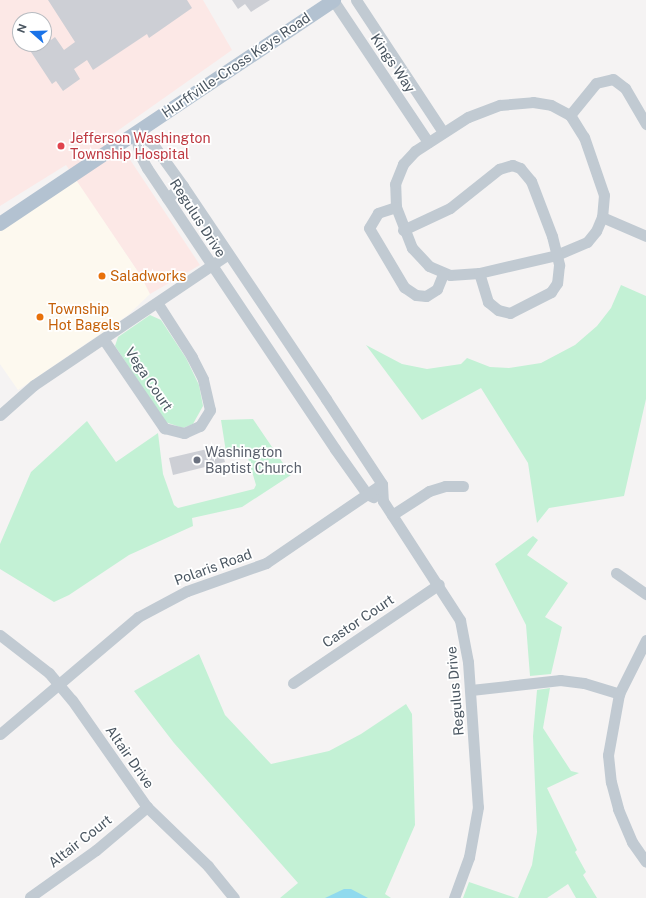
<!DOCTYPE html>
<style>
body{margin:0}
#map{position:relative;width:646px;height:898px;overflow:hidden;background:#f5f3f3;font-family:"Public Sans",sans-serif}
div>[style]{position:absolute}
.commercial>*{inset:0;background:#fdf9ef}
.medical>*{inset:0;background:#fce8e6}
.green>*{inset:0;background:#c3f1d5}
.water>*{inset:0;background:#90daee}
.building>*{inset:0;background:#cdcfd5}
.minor>*{height:11px;margin:-5.5px;padding:0 5.5px;transform-origin:5.5px;border-radius:5.5px;background:#c1cad2}
.major>*{height:14px;margin:-7px;padding:0 7px;transform-origin:7px;border-radius:7px;background:#b3c2d1}
.dots>*{width:11px;height:11px;translate:-50% -50%;box-sizing:border-box;border:2px solid #fff;border-radius:50%}
span{translate:-50% -50%;white-space:nowrap;text-align:center;line-height:1.15;-webkit-text-stroke:3.5px #fff;paint-order:stroke}
.street-label{font-size:14px;color:#4a5661}
.health-label{font-size:14px;color:#be3a42}
.left{translate:0 -50%;text-align:left}
.food-label{font-size:14px;color:#c56008}
.worship-label{font-size:14px;color:#5b616d}
.north{position:absolute;left:12px;top:12px;width:40px;height:40px;box-sizing:border-box;background:#fff;border:1px solid #b7bbc0;border-radius:50%;rotate:290deg;font-size:11px;font-weight:700;line-height:16px;text-align:center;color:#4a5661}
.north::after{content:'';display:block;margin:auto;width:14px;height:18px;background:#1a73e8;clip-path:polygon(50% 0,100% 100%,50% 72%,0 100%)}
</style>
<div id="map">
<div class="commercial">
<div style="clip-path:polygon(73px 174px,141px 276px,150px 294px,128px 315px,18px 390px,0 364px,0 223px)"></div>
</div>
<div class="medical">
<div style="clip-path:polygon(evenodd,0 0,203px 0,232px 50px,113px 134px,200px 265px,150px 294px,141px 276px,66px 165px,0 206px,0 0,20px 20px,44px 20px,44px 44px,20px 44px,20px 20px)"></div>
</div>
<div class="green">
<div style="clip-path:polygon(621px 285px,646px 296px,646px 399px,624px 496px,549px 508px,537px 523px,528px 463px,481px 388px,422px 420px,366px 345px,402px 364px,427px 369px,461px 364px,467px 358px,490px 367px,509px 368px,541px 363px,575px 345px,597px 326px,611px 308px)"></div>
<div style="clip-path:polygon(150px 315px,161px 320px,186px 358px,199px 385px,203px 406px,193px 424px,183px 428px,165px 422px,115px 346px,118px 337px)"></div>
<div style="clip-path:polygon(253px 419px,291px 475px,242px 507px,192px 518px,193px 526px,129px 555px,69px 595px,54px 602px,0 569px,0 544px,31px 472px,87px 421px,116px 462px,158px 433px,163px 474px,174px 505px,178px 508px,254px 489px,256px 485px,246px 451px,226px 452px,221px 420px)"></div>
<div style="clip-path:polygon(533px 536px,538px 540px,527px 555px,568px 583px,545px 617px,562px 627px,551px 674px,530px 676px,526px 625px,495px 564px)"></div>
<div style="clip-path:polygon(199px 654px,225px 715px,271px 764px,329px 751px,361px 734px,406px 704px,412px 714px,415px 825px,385px 894px,391px 898px,280px 898px,298px 883px,174px 743px,134px 691px)"></div>
<div style="clip-path:polygon(550px 688px,543px 728px,571px 771px,579px 773px,547px 788px,577px 850px,575px 852px,586px 872px,583px 875px,597px 898px,576px 898px,568px 884px,547px 898px,518px 898px,532px 865px,537px 832px,533px 736px,537px 690px)"></div>
<div style="clip-path:polygon(469px 882px,516px 898px,463px 898px)"></div>
</div>
<div class="water">
<div style="clip-path:polygon(344px 889px,351px 889px,368px 898px,325px 898px)"></div>
</div>
<div class="building">
<div style="clip-path:polygon(48px 0,187px 0,192px 8px,149px 38px,147px 34px,93px 70px,87px 60px,74px 69px,80px 79px,63px 91px,56px 81px,52px 84px,29px 49px,44px 44px,44px 29px,51px 40px,55px 37px,64px 50px,75px 42px)"></div>
<div style="clip-path:polygon(232px 0,270px 0,251px 12px,245px 4px,238px 9px)"></div>
<div style="clip-path:polygon(220px 446px,225px 462px,173px 475px,169px 458px)"></div>
</div>
<div class="minor">
<div style="left:333px;top:0;width:171px;rotate:56.2deg"></div>
<div style="left:356px;top:0;width:158px;rotate:56.6deg"></div>
<div style="left:533px;top:102px;width:18px;rotate:9deg"></div>
<div style="left:551px;top:105px;width:21px;rotate:28deg"></div>
<div style="left:570px;top:115px;width:26px;rotate:58deg"></div>
<div style="left:584px;top:137px;width:61px;rotate:71deg"></div>
<div style="left:604px;top:195px;width:22px;rotate:95deg"></div>
<div style="left:602px;top:217px;width:15px;rotate:113deg"></div>
<div style="left:596px;top:231px;width:14px;rotate:129deg"></div>
<div style="left:587px;top:242px;width:33px;rotate:157deg"></div>
<div style="left:557px;top:255px;width:80px;rotate:167deg"></div>
<div style="left:479px;top:273px;width:29px;rotate:176deg"></div>
<div style="left:450px;top:275px;width:23px;rotate:-157deg"></div>
<div style="left:429px;top:266px;width:25px;rotate:-133deg"></div>
<div style="left:412px;top:248px;width:44px;rotate:-111.3deg"></div>
<div style="left:396px;top:207px;width:23px;rotate:-92deg"></div>
<div style="left:395px;top:184px;width:22px;rotate:-68deg"></div>
<div style="left:403px;top:164px;width:18px;rotate:-47deg"></div>
<div style="left:415px;top:151px;width:63px;rotate:-32.7deg"></div>
<div style="left:468px;top:117px;width:34px;rotate:-21deg"></div>
<div style="left:500px;top:105px;width:33px;rotate:-5deg"></div>
<div style="left:570px;top:115px;width:41px;rotate:-50.9deg"></div>
<div style="left:596px;top:83px;width:17px;rotate:-13deg"></div>
<div style="left:613px;top:79px;width:15px;rotate:37deg"></div>
<div style="left:625px;top:88px;width:42px;rotate:59.7deg"></div>
<div style="left:135px;top:132px;width:20px;rotate:33deg"></div>
<div style="left:152px;top:143px;width:53px;rotate:54.2deg"></div>
<div style="left:183px;top:186px;width:257px;rotate:56.1deg"></div>
<div style="left:326px;top:399px;width:102px;rotate:56.6deg"></div>
<div style="left:382px;top:484px;width:17px;rotate:87deg"></div>
<div style="left:383px;top:501px;width:142px;rotate:57.1deg"></div>
<div style="left:460px;top:620px;width:43px;rotate:79.2deg"></div>
<div style="left:468px;top:662px;width:145px;rotate:86.1deg"></div>
<div style="left:478px;top:807px;width:51px;rotate:100.2deg"></div>
<div style="left:469px;top:857px;width:44px;rotate:110.1deg"></div>
<div style="left:135px;top:132px;width:24px;rotate:78deg"></div>
<div style="left:140px;top:155px;width:15px;rotate:62deg"></div>
<div style="left:147px;top:168px;width:338px;rotate:56.2deg"></div>
<div style="left:335px;top:449px;width:55px;rotate:54.6deg"></div>
<div style="left:367px;top:494px;width:7px;rotate:27deg"></div>
<div style="left:167px;top:198px;width:20px;rotate:-37deg"></div>
<div style="left:396px;top:207px;width:19px;rotate:162deg"></div>
<div style="left:378px;top:213px;width:17px;rotate:121deg"></div>
<div style="left:369px;top:228px;width:69px;rotate:59.3deg"></div>
<div style="left:404px;top:287px;width:14px;rotate:34deg"></div>
<div style="left:416px;top:295px;width:10px;rotate:6deg"></div>
<div style="left:426px;top:296px;width:13px;rotate:-32deg"></div>
<div style="left:437px;top:289px;width:16px;rotate:-68deg"></div>
<div style="left:602px;top:217px;width:48px;rotate:23.4deg"></div>
<div style="left:403px;top:230px;width:52px;rotate:-25.1deg"></div>
<div style="left:450px;top:208px;width:63px;rotate:-38.5deg"></div>
<div style="left:499px;top:169px;width:14px;rotate:-17deg"></div>
<div style="left:512px;top:165px;width:9px;rotate:21deg"></div>
<div style="left:520px;top:168px;width:17px;rotate:50deg"></div>
<div style="left:531px;top:181px;width:59px;rotate:69.1deg"></div>
<div style="left:552px;top:236px;width:30px;rotate:76deg"></div>
<div style="left:559px;top:265px;width:18px;rotate:96deg"></div>
<div style="left:557px;top:283px;width:11px;rotate:124deg"></div>
<div style="left:551px;top:292px;width:46px;rotate:152.9deg"></div>
<div style="left:510px;top:313px;width:12px;rotate:-166deg"></div>
<div style="left:498px;top:310px;width:13px;rotate:-141deg"></div>
<div style="left:488px;top:302px;width:30px;rotate:-107deg"></div>
<div style="left:104px;top:340px;width:107px;rotate:55.7deg"></div>
<div style="left:164px;top:428px;width:21px;rotate:14deg"></div>
<div style="left:184px;top:433px;width:17px;rotate:-24deg"></div>
<div style="left:200px;top:426px;width:19px;rotate:-58deg"></div>
<div style="left:210px;top:410px;width:32px;rotate:-103deg"></div>
<div style="left:203px;top:379px;width:25px;rotate:-117deg"></div>
<div style="left:192px;top:357px;width:63px;rotate:-122.7deg"></div>
<div style="left:0;top:415px;width:45px;rotate:-41.4deg"></div>
<div style="left:34px;top:385px;width:234px;rotate:-34deg"></div>
<div style="left:392px;top:515px;width:44px;rotate:-33deg"></div>
<div style="left:429px;top:491px;width:17px;rotate:-17deg"></div>
<div style="left:445px;top:486px;width:18px"></div>
<div style="left:616px;top:573px;width:37px;rotate:35deg"></div>
<div style="left:0;top:635px;width:62px;rotate:37.8deg"></div>
<div style="left:49px;top:673px;width:35px;rotate:50deg"></div>
<div style="left:72px;top:700px;width:131px;rotate:55deg"></div>
<div style="left:147px;top:807px;width:85px;rotate:44deg"></div>
<div style="left:208px;top:866px;width:41px;rotate:50.9deg"></div>
<div style="left:646px;top:640px;width:60px;rotate:116.6deg"></div>
<div style="left:619px;top:694px;width:62px;rotate:100.2deg"></div>
<div style="left:608px;top:755px;width:27px;rotate:84deg"></div>
<div style="left:611px;top:782px;width:28px;rotate:75deg"></div>
<div style="left:618px;top:809px;width:36px;rotate:67deg"></div>
<div style="left:632px;top:842px;width:24px;rotate:55deg"></div>
<div style="left:293px;top:683px;width:176px;rotate:-34.1deg"></div>
<div style="left:471px;top:690px;width:90px;rotate:-6.4deg"></div>
<div style="left:560px;top:680px;width:24px;rotate:7deg"></div>
<div style="left:584px;top:683px;width:37px;rotate:17deg"></div>
<div style="left:0;top:734px;width:181px;rotate:-40.3deg"></div>
<div style="left:138px;top:617px;width:55px;rotate:-28deg"></div>
<div style="left:187px;top:591px;width:84px;rotate:-19.5deg"></div>
<div style="left:266px;top:563px;width:140px;rotate:-34.3deg"></div>
<div style="left:30px;top:897px;width:81px;rotate:-35.5deg"></div>
<div style="left:96px;top:850px;width:67px;rotate:-40.1deg"></div>
</div>
<div class="major">
<div style="left:0;top:224px;width:402px;rotate:-33.8deg"></div>
</div>
<div class="dots">
<div style="left:61px;top:146px;background:#e0444e"></div>
<div style="left:102px;top:276px;background:#e8710a"></div>
<div style="left:40px;top:317px;background:#e8710a"></div>
<div style="left:197px;top:460px;background:#6b7280"></div>
</div>
<div class="street-label">
<span style="left:393px;top:63px;rotate:56deg">Kings Way</span>
<span style="left:236px;top:65px;rotate:-34deg">Hurffville-Cross Keys Road</span>
<span style="left:198px;top:218px;rotate:57deg">Regulus Drive</span>
<span style="left:149px;top:379px;rotate:56deg">Vega Court</span>
<span style="left:213px;top:567px;rotate:-20deg">Polaris Road</span>
<span style="left:358px;top:621px;rotate:-34deg">Castor Court</span>
<span style="left:455px;top:691px;rotate:-95deg">Regulus Drive</span>
<span style="left:130px;top:757px;rotate:55deg">Altair Drive</span>
<span style="left:80px;top:841px;rotate:-38deg">Altair Court</span>
</div>
<div class="health-label">
<span class="left" style="left:70px;top:146px">Jefferson Washington<br>Township Hospital</span>
</div>
<div class="food-label">
<span class="left" style="left:110px;top:276px">Saladworks</span>
<span class="left" style="left:48px;top:317px">Township<br>Hot Bagels</span>
</div>
<div class="worship-label">
<span class="left" style="left:205px;top:460px">Washington<br>Baptist Church</span>
</div>
<div class="north">N</div>
</div>
